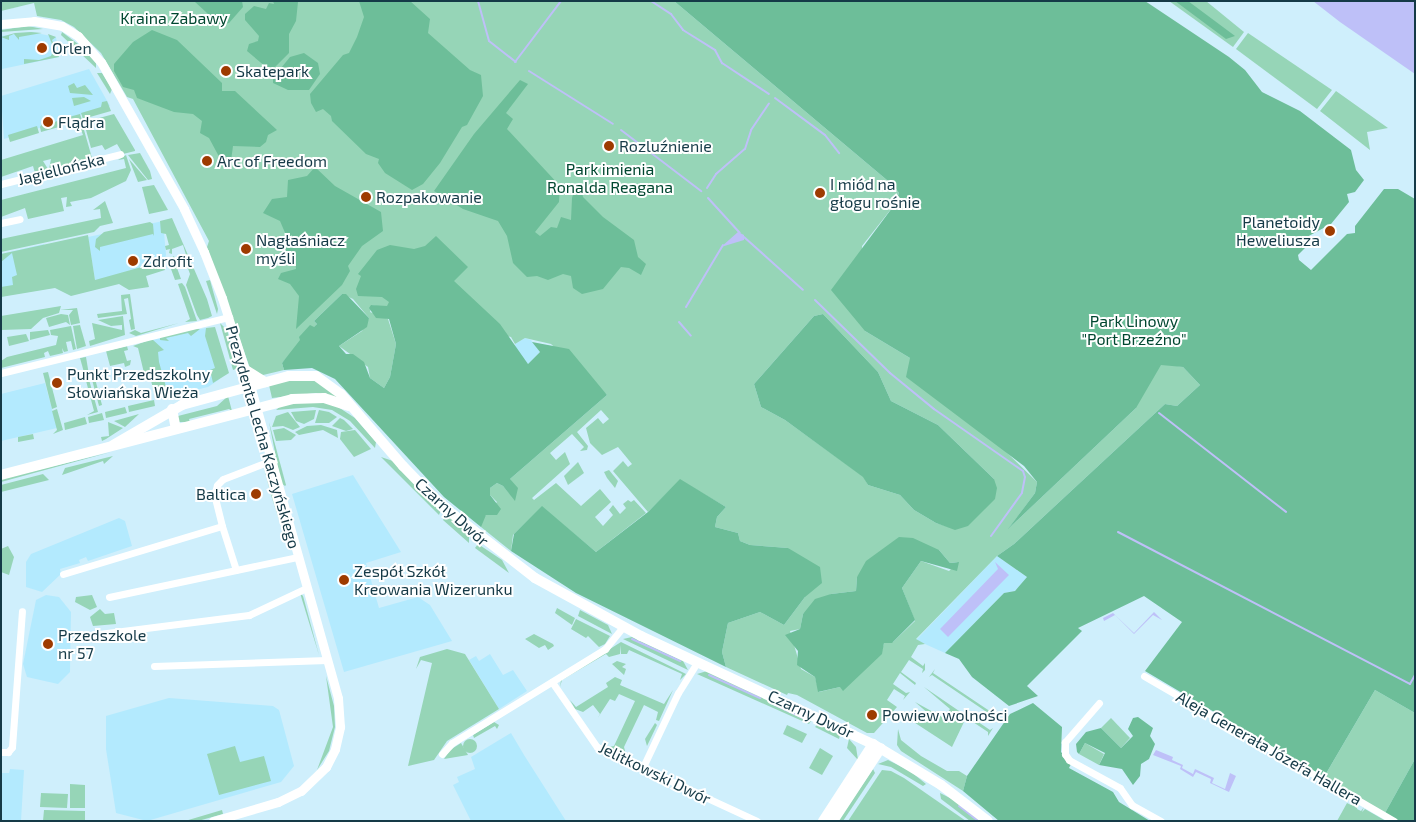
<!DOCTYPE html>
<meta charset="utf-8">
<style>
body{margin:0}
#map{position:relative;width:1416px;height:822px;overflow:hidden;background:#cfeffc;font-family:"Exo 2",sans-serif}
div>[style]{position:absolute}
.built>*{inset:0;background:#b3eafe}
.green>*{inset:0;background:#96d5b7}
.round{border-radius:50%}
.forest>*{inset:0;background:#6dbe99}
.water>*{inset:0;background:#bec0f8}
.stream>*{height:2px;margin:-1px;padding:0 1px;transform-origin:1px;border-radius:1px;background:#bec0f8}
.minor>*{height:7px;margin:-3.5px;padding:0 3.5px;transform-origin:3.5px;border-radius:3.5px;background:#fff}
.tertiary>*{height:9px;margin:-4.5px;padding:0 4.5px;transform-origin:4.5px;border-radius:4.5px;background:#fff}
.secondary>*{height:10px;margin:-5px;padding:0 5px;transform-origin:5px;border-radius:5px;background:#fff}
.dots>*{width:14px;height:14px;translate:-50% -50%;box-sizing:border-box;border:2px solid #fff;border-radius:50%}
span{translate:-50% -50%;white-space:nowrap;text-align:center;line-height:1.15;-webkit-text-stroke:4px #fff;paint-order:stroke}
.park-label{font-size:16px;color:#004730}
.poi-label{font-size:16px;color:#153a47}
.left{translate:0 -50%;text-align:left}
.right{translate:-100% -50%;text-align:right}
.street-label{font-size:16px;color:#153a47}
.frame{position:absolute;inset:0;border:2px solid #153a47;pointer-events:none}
</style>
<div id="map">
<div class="built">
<div style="clip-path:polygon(31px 32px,56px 37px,59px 57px,2px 69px,1px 36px)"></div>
<div style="clip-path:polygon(89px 69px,110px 106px,4px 139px,1px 96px)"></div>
<div style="clip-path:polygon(163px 221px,166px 255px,162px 269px,95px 280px,88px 237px)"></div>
<div style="clip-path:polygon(44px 244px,54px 284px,1px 297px,1px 254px)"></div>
<div style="clip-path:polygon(206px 328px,220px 379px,208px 387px,166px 397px,152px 339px)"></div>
<div style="clip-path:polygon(525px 338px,531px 340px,540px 352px,528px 364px,516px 349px,515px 344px)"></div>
<div style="clip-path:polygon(45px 383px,57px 428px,1px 441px,1px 394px)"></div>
<div style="clip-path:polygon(353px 475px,401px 552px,366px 563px,379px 608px,418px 597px,430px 605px,452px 641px,344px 672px,292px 494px)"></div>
<div style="clip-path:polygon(119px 518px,125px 521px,132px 546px,88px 561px,86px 557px,79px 560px,80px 563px,60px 569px,61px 574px,42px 592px,26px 587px,26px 562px,31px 554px)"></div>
<div style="clip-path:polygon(997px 556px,1027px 577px,1015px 591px,1004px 593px,945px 653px,916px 640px)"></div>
<div style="clip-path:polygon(46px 595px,59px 597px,71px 612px,70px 672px,58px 684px,27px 677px,23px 664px,36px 600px)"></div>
<div style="clip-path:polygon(490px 654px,503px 675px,513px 670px,527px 691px,499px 709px,469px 660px,476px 656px,479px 661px)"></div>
<div style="clip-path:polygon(169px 698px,273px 706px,279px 710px,294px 766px,281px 782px,147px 821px,116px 813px,106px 749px,106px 716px)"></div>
<div style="clip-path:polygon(511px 733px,524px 755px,566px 821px,471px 821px,453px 785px,459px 782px,457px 777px,475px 769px,471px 757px)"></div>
<div style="clip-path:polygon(10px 769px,24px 770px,21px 821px,1px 821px,1px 773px,9px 773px)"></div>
</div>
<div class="green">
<div style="clip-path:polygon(evenodd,1px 1px,674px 1px,894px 186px,899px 193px,895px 204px,862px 246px,865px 331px,910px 358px,1037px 482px,1035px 493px,1009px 528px,1136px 408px,1069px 347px,1183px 367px,1200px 385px,1177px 406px,1165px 404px,1014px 544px,997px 556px,916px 639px,925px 644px,918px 645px,911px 657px,923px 666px,925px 663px,925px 670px,922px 673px,923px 669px,909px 660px,901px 672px,916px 683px,915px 685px,900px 673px,893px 684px,906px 693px,910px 692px,903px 700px,905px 696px,894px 689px,887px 700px,897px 707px,874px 733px,867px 733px,797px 695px,788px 693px,787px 695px,726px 667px,722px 652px,728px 623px,760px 612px,784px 625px,805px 597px,788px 548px,750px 545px,740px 541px,738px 533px,715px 527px,717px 517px,726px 507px,680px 480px,648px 512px,613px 471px,623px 461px,628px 467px,632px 464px,618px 447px,602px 455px,590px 443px,586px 428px,598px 418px,603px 424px,609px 419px,601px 410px,577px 432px,588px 446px,587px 450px,580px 451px,584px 447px,572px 434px,550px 453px,556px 460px,565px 452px,570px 464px,532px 498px,534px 500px,556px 483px,581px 506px,600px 489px,611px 502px,595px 517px,603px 526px,613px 515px,609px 510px,613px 505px,620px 514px,626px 508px,623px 504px,628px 500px,631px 502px,634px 500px,646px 513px,596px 552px,542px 507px,513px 535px,511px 551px,481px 527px,481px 521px,497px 502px,490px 495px,490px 488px,497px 483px,503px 486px,515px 500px,510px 479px,607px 395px,551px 344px,525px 338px,515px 344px,511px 337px,372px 305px,370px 312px,388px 319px,396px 344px,390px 377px,384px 388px,370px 378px,368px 367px,339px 346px,362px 331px,369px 318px,353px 299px,342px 294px,314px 321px,317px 324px,282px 363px,284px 370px,263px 375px,251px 371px,207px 247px,209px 241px,133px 99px,127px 97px,101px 53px,74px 27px,61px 20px,37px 16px,34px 3px,1px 11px,1px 1px,823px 314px,878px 372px,891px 401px,938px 425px,994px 479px,955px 529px,936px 523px,914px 510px,900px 495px,868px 485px,864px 477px,785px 420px,761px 407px,754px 384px,814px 316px,823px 314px,1px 1px,939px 550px,950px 563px,958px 562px,949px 571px,921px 561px,902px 588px,915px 621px,893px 642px,884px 643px,881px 654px,840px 687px,819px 692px,815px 677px,801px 669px,790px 631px,800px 629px,803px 614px,831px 594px,856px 591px,857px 577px,939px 550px)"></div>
<div style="clip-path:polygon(1169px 1px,1206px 1px,1244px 32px,1233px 47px)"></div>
<div style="clip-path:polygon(28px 26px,43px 29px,1px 32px,1px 30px)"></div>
<div style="clip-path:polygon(62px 32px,82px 47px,96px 63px,96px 68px,61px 35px)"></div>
<div style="clip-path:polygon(15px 33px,31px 32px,42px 33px,19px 37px,19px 40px,14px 34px,9px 36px,9px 40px,1px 37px)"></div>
<div style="clip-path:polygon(1248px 33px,1332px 90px,1317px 109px,1236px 49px)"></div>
<div style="clip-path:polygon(48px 34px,56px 37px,52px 40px,59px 57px,24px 64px,24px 59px,39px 60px,51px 56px,54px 49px)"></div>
<div style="clip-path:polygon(97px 73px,102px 73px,112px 89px,110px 94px)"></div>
<div style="clip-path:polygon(74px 83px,77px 88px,85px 85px,93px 95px,70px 93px,68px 86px)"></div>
<div style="clip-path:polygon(1336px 91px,1388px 128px,1367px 132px,1370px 150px,1320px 111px)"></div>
<div style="clip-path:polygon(84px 97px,91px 101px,74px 106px,72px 98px)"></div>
<div style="clip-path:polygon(107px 101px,111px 111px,83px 119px,81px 113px,101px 107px,102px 102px)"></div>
<div style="clip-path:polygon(80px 114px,82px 120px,60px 126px,58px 120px)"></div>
<div style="clip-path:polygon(114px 114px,135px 150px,135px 151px,123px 154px,117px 144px,105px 150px,102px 145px,91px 148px,86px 130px,98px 130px,95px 121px,84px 122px)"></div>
<div style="clip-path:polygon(44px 120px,46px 126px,57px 121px,59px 127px,41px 132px,40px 127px)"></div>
<div style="clip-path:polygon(82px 123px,92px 158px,49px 169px,51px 159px,43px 161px,48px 169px,35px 173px,33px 166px,1px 177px,1px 160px,83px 135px,80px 127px,75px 127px)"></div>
<div style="clip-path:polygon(37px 126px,39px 133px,10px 142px,8px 135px)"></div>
<div style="clip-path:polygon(140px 153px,150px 171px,152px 179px,148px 180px,128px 155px)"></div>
<div style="clip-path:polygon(126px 155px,131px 170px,126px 181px,91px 198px,70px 202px,72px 206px,66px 207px,67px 197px,61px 198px,64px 211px,28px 219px,25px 208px,1px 217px,1px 200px,126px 168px,124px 159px,118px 160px)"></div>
<div style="clip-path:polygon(129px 159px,147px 180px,138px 182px)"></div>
<div style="clip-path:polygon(154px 185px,168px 210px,149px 214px,142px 187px)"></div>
<div style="clip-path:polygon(105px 201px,113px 223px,100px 226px,94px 232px,1px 252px,1px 239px,101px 218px,100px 209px,93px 210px)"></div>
<div style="clip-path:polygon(172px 218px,207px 299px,212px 316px,208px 318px,200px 320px,197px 315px,186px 285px,190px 274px,187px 266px,177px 268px,181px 279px,175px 280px,171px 269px,171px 258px,174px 256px,176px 262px,187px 258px,183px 245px,172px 249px,172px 254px,169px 253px,170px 249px,166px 250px,165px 246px,169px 245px,166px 234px,161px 233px,160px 221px)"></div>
<div style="clip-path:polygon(150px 222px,153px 224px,154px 236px,153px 234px,100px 247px,100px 251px,95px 247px,96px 239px,104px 232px)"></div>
<div style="clip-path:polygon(88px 235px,95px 280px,163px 261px,165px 270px,146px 276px,149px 287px,129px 290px,119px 284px,71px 296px,55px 288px,1px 297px,1px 287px,13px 285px,12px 277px,17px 275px,12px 253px,1px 262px,1px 254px)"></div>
<div style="clip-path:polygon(210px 280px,218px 309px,217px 314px,206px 281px)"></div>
<div style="clip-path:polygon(182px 283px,185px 287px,197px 321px,185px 322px,190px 319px,178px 284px)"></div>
<div style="clip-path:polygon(130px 294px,135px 329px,131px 330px,129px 320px,131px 319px,128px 298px,124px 299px,127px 314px,98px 318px,97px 314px,122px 311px,121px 295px)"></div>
<div style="clip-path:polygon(61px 306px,59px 313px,43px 318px,31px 329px,1px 330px,1px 316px)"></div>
<div style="clip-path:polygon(77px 308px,80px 323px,71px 325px,69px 315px,73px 310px,60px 310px)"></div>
<div style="clip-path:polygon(61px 314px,68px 315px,70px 325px,66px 322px,49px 327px,46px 318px)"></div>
<div style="clip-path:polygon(123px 316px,125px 335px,90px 346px,89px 341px,95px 339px,92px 323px,122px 330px,122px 325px,111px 326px,98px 320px)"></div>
<div style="clip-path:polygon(179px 323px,136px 336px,129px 333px,135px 330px,141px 333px)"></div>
<div style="clip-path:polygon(220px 323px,227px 330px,238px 368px,233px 370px)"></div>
<div style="clip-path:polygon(80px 325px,86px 346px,77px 349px,73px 326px)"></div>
<div style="clip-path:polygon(71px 326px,76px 349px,73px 350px,71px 341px,66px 342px,68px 351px,64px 352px,62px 348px,63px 353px,50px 356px,48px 351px,44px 353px,45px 357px,1px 368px,1px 361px,7px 357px,56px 345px,58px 336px,51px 335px,50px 330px)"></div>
<div style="clip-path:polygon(215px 327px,229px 373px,213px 383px,210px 370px,215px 368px,205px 336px,206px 328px)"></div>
<div style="clip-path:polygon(194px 329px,200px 329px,191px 336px,188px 333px,166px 338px,169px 341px,160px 340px,160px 337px)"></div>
<div style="clip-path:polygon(48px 330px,50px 335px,30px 340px,30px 332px)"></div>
<div style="clip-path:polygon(26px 334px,29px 341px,9px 346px,7px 337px)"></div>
<div style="clip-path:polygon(152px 339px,164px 350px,158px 352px,159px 362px,168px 394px,155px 397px,149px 372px,144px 373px,138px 348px,133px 346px)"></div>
<div style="clip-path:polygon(127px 346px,128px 350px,124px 351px,127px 361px,131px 360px,130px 365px,125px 367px,124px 363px,110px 366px,106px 351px)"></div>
<div style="clip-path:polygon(86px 357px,89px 375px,85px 376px,80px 358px)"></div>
<div style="clip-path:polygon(93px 371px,102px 405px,99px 406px,90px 372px)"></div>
<div style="clip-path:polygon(48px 372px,57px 407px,52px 409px,43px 373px)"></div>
<div style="clip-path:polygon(88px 376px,98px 412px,87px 415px,94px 411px,85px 377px)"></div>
<div style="clip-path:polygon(315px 380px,339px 398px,316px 393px,272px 398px,269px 385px,286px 381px)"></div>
<div style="clip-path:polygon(228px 396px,232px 411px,229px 409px,189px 419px,190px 422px,178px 422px,178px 416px,217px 406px)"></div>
<div style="clip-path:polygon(154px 400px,155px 406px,129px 412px,128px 406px)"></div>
<div style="clip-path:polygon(315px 400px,335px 405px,355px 418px,376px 442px,375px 448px,350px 421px,332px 410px,313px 407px,276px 410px,283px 404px)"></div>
<div style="clip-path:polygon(125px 407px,127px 413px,106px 418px,105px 412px)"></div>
<div style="clip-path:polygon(57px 409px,63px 430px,53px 434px,57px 430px,52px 411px)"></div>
<div style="clip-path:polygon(316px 410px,314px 419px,304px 424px,296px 421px,291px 412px)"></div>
<div style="clip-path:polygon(319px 410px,329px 412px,337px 417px,329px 423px,315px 423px)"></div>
<div style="clip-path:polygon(288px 412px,300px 427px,293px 430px,283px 426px,272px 427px,276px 416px)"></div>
<div style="clip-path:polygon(102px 413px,104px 420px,89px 423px,88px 417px)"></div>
<div style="clip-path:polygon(139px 414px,125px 427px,114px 421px)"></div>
<div style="clip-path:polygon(85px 417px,87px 424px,65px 430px,64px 423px)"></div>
<div style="clip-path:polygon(340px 418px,344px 420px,353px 429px,346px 431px,332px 426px)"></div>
<div style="clip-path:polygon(108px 422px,123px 428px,106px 439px,102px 441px,101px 437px,109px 436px)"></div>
<div style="clip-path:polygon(269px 422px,286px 485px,285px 486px,281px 483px)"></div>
<div style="clip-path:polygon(321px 425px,337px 430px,338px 438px,323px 430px,299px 435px,295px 432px,307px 426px)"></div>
<div style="clip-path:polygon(284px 428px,296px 435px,291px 440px,276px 441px,273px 430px)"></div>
<div style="clip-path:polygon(355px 430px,371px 449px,354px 457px,340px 439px,341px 432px)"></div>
<div style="clip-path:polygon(33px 434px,34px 439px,18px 442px,18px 437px)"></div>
<div style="clip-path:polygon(111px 452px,1px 482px,1px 479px)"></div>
<div style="clip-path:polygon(113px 456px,104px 464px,103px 461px,62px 475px,65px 468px)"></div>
<div style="clip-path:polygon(381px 457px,393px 461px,441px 510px,439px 515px)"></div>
<div style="clip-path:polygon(578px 462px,584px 473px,568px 485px,564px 476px)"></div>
<div style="clip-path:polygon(264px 468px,278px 510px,281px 526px,271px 495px)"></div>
<div style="clip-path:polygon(609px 470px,618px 481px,615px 488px,607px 478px,604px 472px)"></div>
<div style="clip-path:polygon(43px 474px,49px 480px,1px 492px,1px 485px)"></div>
<div style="clip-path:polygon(447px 515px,469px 534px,469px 543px,443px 520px)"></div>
<div style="clip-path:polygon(478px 544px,502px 560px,509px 573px,475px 548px)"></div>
<div style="clip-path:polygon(8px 546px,14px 557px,9px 575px,1px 572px,1px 549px)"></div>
<div style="clip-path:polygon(300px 593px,303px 596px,319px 655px)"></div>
<div style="clip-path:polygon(92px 595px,97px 607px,90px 610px,75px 602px,76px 597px)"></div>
<div style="clip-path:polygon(557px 608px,575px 618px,572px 625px,555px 613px)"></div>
<div style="clip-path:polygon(100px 609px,105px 614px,114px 613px,116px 624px,93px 626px,90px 617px)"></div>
<div style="clip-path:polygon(580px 610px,608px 625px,612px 634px,578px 616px)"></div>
<div style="clip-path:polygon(576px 619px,610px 636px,605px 644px,599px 647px,588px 636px,586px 638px,571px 629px)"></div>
<div style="clip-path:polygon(534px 634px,553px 644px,554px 646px,548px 650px,545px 645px,539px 648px,525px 639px)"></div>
<div style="clip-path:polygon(632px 637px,683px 661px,688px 670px,623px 639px)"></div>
<div style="clip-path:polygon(621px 642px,686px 674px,680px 680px,682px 674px,629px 650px,627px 654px,621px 654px,621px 645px,620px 654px,609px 657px,606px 654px,562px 680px,560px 687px,561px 680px)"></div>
<div style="clip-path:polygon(447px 649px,465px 654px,499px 709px,447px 741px,434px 760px,408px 766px,432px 663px,421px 660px,416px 669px,420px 657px)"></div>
<div style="clip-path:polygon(617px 661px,626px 664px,622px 667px,626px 669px,624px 675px,612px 664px)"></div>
<div style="clip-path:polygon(935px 669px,933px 673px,1000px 718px,997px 723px,997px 719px,932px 675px,929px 677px)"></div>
<div style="clip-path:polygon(707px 671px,811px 719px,811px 721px,809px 724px,697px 674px)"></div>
<div style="clip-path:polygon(326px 676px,334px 706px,335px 727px,329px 751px,317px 770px,333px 727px)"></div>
<div style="clip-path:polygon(615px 677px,622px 680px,620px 685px,664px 704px,673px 690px,659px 721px,656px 720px,658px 712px,644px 705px,624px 747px,626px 755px,609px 747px,614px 746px,635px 701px,619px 694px,615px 701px,610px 699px,597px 719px,600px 714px,593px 705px,583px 712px,575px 709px,570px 700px,576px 707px,608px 687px,606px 683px)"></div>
<div style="clip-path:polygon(924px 687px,962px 713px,964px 722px,952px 747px,906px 717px,911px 716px,923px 723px,929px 714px,915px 702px,944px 718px,950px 709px)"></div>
<div style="clip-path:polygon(1375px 690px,1415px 713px,1415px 759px,1385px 813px,1324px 777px)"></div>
<div style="clip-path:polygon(965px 713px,990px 730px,993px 728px,988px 736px,988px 732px,970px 720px,968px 722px)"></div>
<div style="clip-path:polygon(1111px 718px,1130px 738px,1121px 748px,1101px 728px)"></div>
<div style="clip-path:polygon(494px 722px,499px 725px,497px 729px,495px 726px,474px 738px,473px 735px)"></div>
<div style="clip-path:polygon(655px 723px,657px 725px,647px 746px,645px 739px)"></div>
<div style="clip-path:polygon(818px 724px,840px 735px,839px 739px,815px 727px)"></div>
<div style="clip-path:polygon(787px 725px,807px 734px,802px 743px,783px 734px)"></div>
<div style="clip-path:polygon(898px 729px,901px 740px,921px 756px,947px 771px,959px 771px,967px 776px,963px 791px,901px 751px,897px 745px)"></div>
<div style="clip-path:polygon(849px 739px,856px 747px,858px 760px,847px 748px)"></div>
<div class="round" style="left:463px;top:739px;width:14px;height:14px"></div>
<div style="clip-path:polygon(461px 743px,468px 755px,444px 759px,450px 750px)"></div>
<div style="clip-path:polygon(1085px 743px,1104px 754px,1099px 765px,1079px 754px)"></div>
<div style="clip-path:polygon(235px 746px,240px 762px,264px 756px,271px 781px,219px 795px,207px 754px)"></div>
<div style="clip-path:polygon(820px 748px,833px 756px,822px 775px,809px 768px)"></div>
<div style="clip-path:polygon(888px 760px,910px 771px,926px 784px,923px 786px,891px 767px,878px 764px)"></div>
<div style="clip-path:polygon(873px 769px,875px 773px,843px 821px,838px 821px)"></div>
<div style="clip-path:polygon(882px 770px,891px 771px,904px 778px,966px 821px,848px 821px)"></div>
<div style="clip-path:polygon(70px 784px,85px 785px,85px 808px,70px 808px)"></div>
<div style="clip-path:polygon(41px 793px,68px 794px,67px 808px,40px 807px)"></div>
<div style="clip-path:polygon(940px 793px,954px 800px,981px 821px,970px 821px,941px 799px)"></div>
<div style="clip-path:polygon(1353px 801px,1356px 808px,1358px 804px,1357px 809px,1361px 811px,1364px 807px,1362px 812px,1365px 809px,1386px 821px,1337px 821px,1347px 803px,1351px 805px)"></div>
<div style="clip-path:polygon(44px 810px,85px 811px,85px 821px,43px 821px)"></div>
<div style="clip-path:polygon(222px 810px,223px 814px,198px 821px,185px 821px)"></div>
</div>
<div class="forest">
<div style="clip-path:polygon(194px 1px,242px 1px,243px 7px,229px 23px,220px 25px)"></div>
<div style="clip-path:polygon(273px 1px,298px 2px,296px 21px,289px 34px,289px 53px,274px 68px,266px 67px,247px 51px,249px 44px,258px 41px,259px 36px,245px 20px,245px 14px,254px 6px,266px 9px,269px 3px,274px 4px)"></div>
<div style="clip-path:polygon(359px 1px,410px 1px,430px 19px,428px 33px,470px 70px,481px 75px,483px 96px,467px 125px,462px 127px,440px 163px,423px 184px,412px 190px,385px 173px,378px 163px,379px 159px,366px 154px,332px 121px,331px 116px,323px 109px,316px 112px,311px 103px,310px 94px,343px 55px,349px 53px,357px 37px,364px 17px)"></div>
<div style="clip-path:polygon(674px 1px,1145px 1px,1229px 57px,1245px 70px,1262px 92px,1300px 111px,1351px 150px,1356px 170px,1364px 180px,1355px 192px,1347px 194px,1349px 202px,1331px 224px,1305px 238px,1306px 247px,1298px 255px,1299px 260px,1311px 270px,1347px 234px,1355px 233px,1355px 226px,1384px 189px,1398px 189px,1415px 199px,1415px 713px,1375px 690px,1324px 777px,1145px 671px,1182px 622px,1144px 596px,1078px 628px,1082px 631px,1027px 686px,1038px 696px,1009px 706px,972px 677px,959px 659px,945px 653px,1004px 593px,1015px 591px,1027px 577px,997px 556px,1014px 544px,1165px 404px,1177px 406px,1200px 385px,1183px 367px,1161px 365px,1136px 408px,1008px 529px,1035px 493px,1037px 482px,1024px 466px,906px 377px,910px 358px,865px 331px,831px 290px,895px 204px,899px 193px,894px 186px)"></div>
<div style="clip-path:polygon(1175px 1px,1188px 1px,1235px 36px,1226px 39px)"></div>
<div style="clip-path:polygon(152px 30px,177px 40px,222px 83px,222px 91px,235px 91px,277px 130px,268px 135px,266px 142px,260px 147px,233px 146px,231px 161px,223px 164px,209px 138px,200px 133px,202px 121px,193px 114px,174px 112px,137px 98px,134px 90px,123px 87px,114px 71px,114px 64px,133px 42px)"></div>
<div style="clip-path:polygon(304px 53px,318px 63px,320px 74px,309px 90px,288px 90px,273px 83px,273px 78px,290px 57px)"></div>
<div style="clip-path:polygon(520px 80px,528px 84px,506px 113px,513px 119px,507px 129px,560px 186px,559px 202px,535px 232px,540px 236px,551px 227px,557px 228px,561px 217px,571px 220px,572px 198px,576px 184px,581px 188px,583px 197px,603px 217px,634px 240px,638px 257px,646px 264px,641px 275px,629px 268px,621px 267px,603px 289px,582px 294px,573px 288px,571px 276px,563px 274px,548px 280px,537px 276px,527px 277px,513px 263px,507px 236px,498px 221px,463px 209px,434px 191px,474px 134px)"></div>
<div style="clip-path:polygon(315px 167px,335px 186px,381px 212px,383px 231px,362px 246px,348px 266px,350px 271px,342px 285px,296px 329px,299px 296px,290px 284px,278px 279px,281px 273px,296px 269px,295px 255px,286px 252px,286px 235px,280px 221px,263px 213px,272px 199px,287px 197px,288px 180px,307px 176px)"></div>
<div style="clip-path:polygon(436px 236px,468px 267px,454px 281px,500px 324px,528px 364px,540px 352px,532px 342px,569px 349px,607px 395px,510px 479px,518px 488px,515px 501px,503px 486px,497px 483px,490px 488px,490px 495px,501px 509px,497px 515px,486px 515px,481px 527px,444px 497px,335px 379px,312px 368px,284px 370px,282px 363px,300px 340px,299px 337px,310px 325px,314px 327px,317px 324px,314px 321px,342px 294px,346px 294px,369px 318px,367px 327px,339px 346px,346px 354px,353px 354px,364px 362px,370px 378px,384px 388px,390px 377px,396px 344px,389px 319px,376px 318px,369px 308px,371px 305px,387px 306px,389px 302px,382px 297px,358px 296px,356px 289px,361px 276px,358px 274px,377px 250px,390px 245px,414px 249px,425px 246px)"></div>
<div style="clip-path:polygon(823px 314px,878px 372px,891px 401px,938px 425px,994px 479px,997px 488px,995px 499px,968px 526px,955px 530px,936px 523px,914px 510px,900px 495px,868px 485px,863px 477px,785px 420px,761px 407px,754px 384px,814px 316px)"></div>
<div style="clip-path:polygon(680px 479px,726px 507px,717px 517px,715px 527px,738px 533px,740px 541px,750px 545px,788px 548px,820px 567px,822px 583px,805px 597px,784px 625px,760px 612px,728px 623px,722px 652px,726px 667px,576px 593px,511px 551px,514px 534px,542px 506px,596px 552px,648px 512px)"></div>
<div style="clip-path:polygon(899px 537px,913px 538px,939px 550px,950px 563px,959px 562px,957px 571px,921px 561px,902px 588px,915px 620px,892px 643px,884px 643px,882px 654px,843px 691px,840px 687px,818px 692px,815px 677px,797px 665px,798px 651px,785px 635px,800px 629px,803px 614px,815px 599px,831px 594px,856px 591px,857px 577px,866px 561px)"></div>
<div style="clip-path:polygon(1033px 703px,1062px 727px,1061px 752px,1071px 764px,1069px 768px,1113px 792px,1119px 802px,1150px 821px,999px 821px,963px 791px,967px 776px,1010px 714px)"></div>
<div style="clip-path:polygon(1138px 717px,1153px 728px,1150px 736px,1155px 744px,1149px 759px,1141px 764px,1140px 776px,1133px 785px,1122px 769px,1099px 765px,1105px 753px,1085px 743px,1079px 754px,1077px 752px,1076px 744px,1086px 732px,1101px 728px,1121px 748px,1133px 736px,1128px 729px,1133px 718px)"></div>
<div style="clip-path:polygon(1415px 759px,1415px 821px,1398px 821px,1385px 813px)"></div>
</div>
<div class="water">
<div style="clip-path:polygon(1313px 1px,1415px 1px,1415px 74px,1340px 22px)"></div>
<div style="clip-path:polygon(738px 232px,744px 235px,744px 240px,721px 247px)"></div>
<div style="clip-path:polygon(995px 562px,1009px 575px,948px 637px,940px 629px,998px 569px)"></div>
<div style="clip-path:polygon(1154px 612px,1162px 620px,1153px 615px,1134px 634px,1115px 615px,1104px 621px,1103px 618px,1113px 613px,1134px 633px)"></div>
<div style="clip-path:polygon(1156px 750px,1173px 757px,1172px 760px,1183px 765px,1182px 768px,1193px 774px,1195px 769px,1214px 778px,1212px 783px,1225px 789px,1230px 773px,1236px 776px,1229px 792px,1210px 783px,1211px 779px,1196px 772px,1193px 777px,1180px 769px,1181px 766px,1153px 755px)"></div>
</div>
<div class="stream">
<div style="left:478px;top:1px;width:41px;rotate:74.6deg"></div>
<div style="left:489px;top:41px;width:34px;rotate:38deg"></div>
<div style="left:651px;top:1px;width:24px;rotate:33deg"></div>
<div style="left:671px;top:14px;width:20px;rotate:53deg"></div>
<div style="left:683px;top:30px;width:38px;rotate:32deg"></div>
<div style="left:715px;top:50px;width:15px;rotate:62deg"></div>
<div style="left:722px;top:63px;width:56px;rotate:33.4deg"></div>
<div style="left:515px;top:62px;width:76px;rotate:-53deg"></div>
<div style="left:529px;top:71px;width:99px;rotate:32.2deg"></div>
<div style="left:775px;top:98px;width:62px;rotate:36.5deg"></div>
<div style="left:825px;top:135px;width:23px;rotate:52deg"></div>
<div style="left:621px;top:130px;width:101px;rotate:37.3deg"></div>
<div style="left:707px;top:188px;width:17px;rotate:-57deg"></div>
<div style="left:716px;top:174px;width:38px;rotate:-41deg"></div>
<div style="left:745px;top:149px;width:20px;rotate:-72deg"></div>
<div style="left:751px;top:130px;width:32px;rotate:-56deg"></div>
<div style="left:708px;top:198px;width:47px;rotate:47.6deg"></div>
<div style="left:744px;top:237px;width:79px;rotate:41.9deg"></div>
<div style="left:815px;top:300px;width:105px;rotate:44.2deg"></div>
<div style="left:890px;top:373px;width:57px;rotate:39.3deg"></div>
<div style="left:934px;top:409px;width:108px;rotate:34.9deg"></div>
<div style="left:1023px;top:471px;width:6px;rotate:72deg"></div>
<div style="left:1025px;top:477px;width:16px;rotate:101deg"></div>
<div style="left:1022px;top:493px;width:53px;rotate:125.8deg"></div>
<div style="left:686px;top:307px;width:72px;rotate:-59.2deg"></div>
<div style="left:679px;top:322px;width:18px;rotate:49deg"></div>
<div style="left:1159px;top:413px;width:161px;rotate:37.9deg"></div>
<div style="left:1118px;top:532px;width:329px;rotate:27.5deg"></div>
<div style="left:1410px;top:684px;width:10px;rotate:-61deg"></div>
<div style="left:632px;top:639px;width:53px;rotate:24.6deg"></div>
<div style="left:709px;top:675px;width:56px;rotate:24.3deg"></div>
<div style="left:771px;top:703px;width:42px;rotate:25.3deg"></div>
<div style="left:959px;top:806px;width:24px;rotate:38deg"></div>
</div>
<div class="minor">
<div style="left:1px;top:184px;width:123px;rotate:-14.1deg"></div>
<div style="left:1px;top:223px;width:19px;rotate:-12deg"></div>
<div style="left:1px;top:373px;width:235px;rotate:-13.8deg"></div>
<div style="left:222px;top:526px;width:46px;rotate:72.3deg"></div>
<div style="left:63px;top:574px;width:166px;rotate:-16.8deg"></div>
<div style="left:222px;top:526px;width:32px;rotate:-104deg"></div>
<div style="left:214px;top:495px;width:10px;rotate:-73deg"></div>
<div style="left:217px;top:485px;width:8px;rotate:-45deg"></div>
<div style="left:223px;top:479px;width:50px;rotate:-21deg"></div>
<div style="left:109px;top:597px;width:192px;rotate:-12deg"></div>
<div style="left:83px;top:636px;width:167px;rotate:-7.2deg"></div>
<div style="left:249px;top:615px;width:63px;rotate:-25.3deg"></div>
<div style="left:154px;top:666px;width:173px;rotate:-2deg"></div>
<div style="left:1144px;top:676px;width:289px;rotate:30.1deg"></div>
<div style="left:552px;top:682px;width:79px;rotate:55.3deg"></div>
<div style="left:597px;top:747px;width:176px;rotate:24.8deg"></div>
<div style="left:1099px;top:703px;width:52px;rotate:131.1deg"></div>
<div style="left:1065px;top:742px;width:12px;rotate:90deg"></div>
<div style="left:1065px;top:754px;width:7px;rotate:56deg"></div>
<div style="left:1069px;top:760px;width:58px;rotate:28.8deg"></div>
<div style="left:1120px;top:788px;width:21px;rotate:55deg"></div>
<div style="left:1132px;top:805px;width:33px;rotate:29deg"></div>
<div style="left:1px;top:752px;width:7px"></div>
<div style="left:8px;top:752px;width:6px;rotate:-51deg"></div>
<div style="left:12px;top:747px;width:136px;rotate:-85.8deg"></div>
<div style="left:442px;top:754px;width:15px;rotate:-48deg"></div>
<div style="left:452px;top:743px;width:180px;rotate:-31.6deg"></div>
<div style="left:605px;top:649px;width:28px;rotate:-51deg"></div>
<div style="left:642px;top:769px;width:84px;rotate:-64.7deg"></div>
<div style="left:678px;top:693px;width:36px;rotate:-58deg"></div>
</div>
<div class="tertiary">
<div style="left:1px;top:24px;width:33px;rotate:-5deg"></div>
<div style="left:34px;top:21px;width:28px;rotate:10deg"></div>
<div style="left:62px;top:26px;width:19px;rotate:32deg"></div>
<div style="left:78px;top:36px;width:35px;rotate:49deg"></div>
<div style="left:101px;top:62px;width:169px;rotate:60.5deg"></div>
<div style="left:184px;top:209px;width:47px;rotate:65.1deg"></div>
<div style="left:204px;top:252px;width:49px;rotate:68.6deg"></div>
<div style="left:222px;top:298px;width:92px;rotate:72.3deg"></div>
<div style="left:213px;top:821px;width:68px;rotate:-16.3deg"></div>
<div style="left:278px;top:802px;width:25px;rotate:-26deg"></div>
<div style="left:301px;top:791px;width:35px;rotate:-44deg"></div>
<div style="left:326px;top:767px;width:20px;rotate:-63deg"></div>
<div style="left:335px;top:749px;width:23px;rotate:-77deg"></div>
<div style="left:340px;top:727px;width:29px;rotate:-94deg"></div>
<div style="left:338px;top:698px;width:302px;rotate:-105.7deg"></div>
</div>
<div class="secondary">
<div style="left:244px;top:369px;width:25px;rotate:32deg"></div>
<div style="left:250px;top:386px;width:22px;rotate:74deg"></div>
<div style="left:172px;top:409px;width:20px;rotate:79deg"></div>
<div style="left:113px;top:445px;width:80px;rotate:-30.1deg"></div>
<div style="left:182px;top:405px;width:111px;rotate:-15.2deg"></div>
<div style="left:289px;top:376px;width:27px"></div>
<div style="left:316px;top:376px;width:31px;rotate:36deg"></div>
<div style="left:341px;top:394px;width:95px;rotate:49.3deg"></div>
<div style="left:403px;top:466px;width:54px;rotate:45.7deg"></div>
<div style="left:441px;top:505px;width:119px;rotate:37.8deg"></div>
<div style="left:535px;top:578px;width:121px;rotate:28.7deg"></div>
<div style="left:641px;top:636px;width:256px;rotate:25deg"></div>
<div style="left:873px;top:744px;width:79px;rotate:31.1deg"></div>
<div style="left:941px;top:785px;width:59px;rotate:37.5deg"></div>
<div style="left:1px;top:475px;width:301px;rotate:-14.6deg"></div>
<div style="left:292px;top:399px;width:32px;rotate:-2deg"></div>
<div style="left:324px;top:398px;width:26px;rotate:18deg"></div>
<div style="left:823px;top:821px;width:92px;rotate:-57deg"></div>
<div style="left:833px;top:821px;width:87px;rotate:-56.7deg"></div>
</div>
<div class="dots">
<div style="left:42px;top:48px;background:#9e3b00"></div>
<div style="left:226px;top:71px;background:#9e3b00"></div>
<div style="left:48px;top:122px;background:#9e3b00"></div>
<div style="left:609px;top:146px;background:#9e3b00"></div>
<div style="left:207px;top:161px;background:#9e3b00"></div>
<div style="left:820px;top:193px;background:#9e3b00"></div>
<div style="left:366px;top:197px;background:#9e3b00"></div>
<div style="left:1330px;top:231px;background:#9e3b00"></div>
<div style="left:246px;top:249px;background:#9e3b00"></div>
<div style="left:133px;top:261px;background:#9e3b00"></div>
<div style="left:57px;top:383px;background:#9e3b00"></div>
<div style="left:256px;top:494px;background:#9e3b00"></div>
<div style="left:344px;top:580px;background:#9e3b00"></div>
<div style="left:48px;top:644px;background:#9e3b00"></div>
<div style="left:872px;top:715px;background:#9e3b00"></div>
</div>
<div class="park-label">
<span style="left:174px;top:18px">Kraina Zabawy</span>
<span style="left:610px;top:178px">Park imienia<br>Ronalda Reagana</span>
<span style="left:1134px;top:330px">Park Linowy<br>"Port Brzeźno"</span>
</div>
<div class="poi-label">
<span class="left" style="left:52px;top:48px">Orlen</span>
<span class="left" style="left:236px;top:71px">Skatepark</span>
<span class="left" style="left:58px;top:122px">Flądra</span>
<span class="left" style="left:619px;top:146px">Rozluźnienie</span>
<span class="left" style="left:217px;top:161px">Arc of Freedom</span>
<span class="left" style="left:830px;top:193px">I miód na<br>głogu rośnie</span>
<span class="left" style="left:376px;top:197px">Rozpakowanie</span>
<span class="right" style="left:1320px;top:231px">Planetoidy<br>Heweliusza</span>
<span class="left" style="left:256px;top:249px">Nagłaśniacz<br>myśli</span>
<span class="left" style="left:143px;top:261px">Zdrofit</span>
<span class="left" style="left:67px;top:383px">Punkt Przedszkolny<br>Słowiańska Wieża</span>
<span class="right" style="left:246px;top:494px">Baltica</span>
<span class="left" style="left:354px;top:580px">Zespół Szkół<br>Kreowania Wizerunku</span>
<span class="left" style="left:58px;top:644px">Przedszkole<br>nr 57</span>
<span class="left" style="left:882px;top:715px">Powiew wolności</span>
</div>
<div class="street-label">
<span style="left:61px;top:169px;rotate:-14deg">Jagiellońska</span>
<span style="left:263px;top:437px;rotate:74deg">Prezydenta Lecha Kaczyńskiego</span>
<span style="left:452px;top:512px;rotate:42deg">Czarny Dwór</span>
<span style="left:811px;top:714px;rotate:25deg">Czarny Dwór</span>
<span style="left:1269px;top:748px;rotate:30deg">Aleja Generała Józefa Hallera</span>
<span style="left:655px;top:773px;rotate:26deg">Jelitkowski Dwór</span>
</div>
<div class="frame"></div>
</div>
